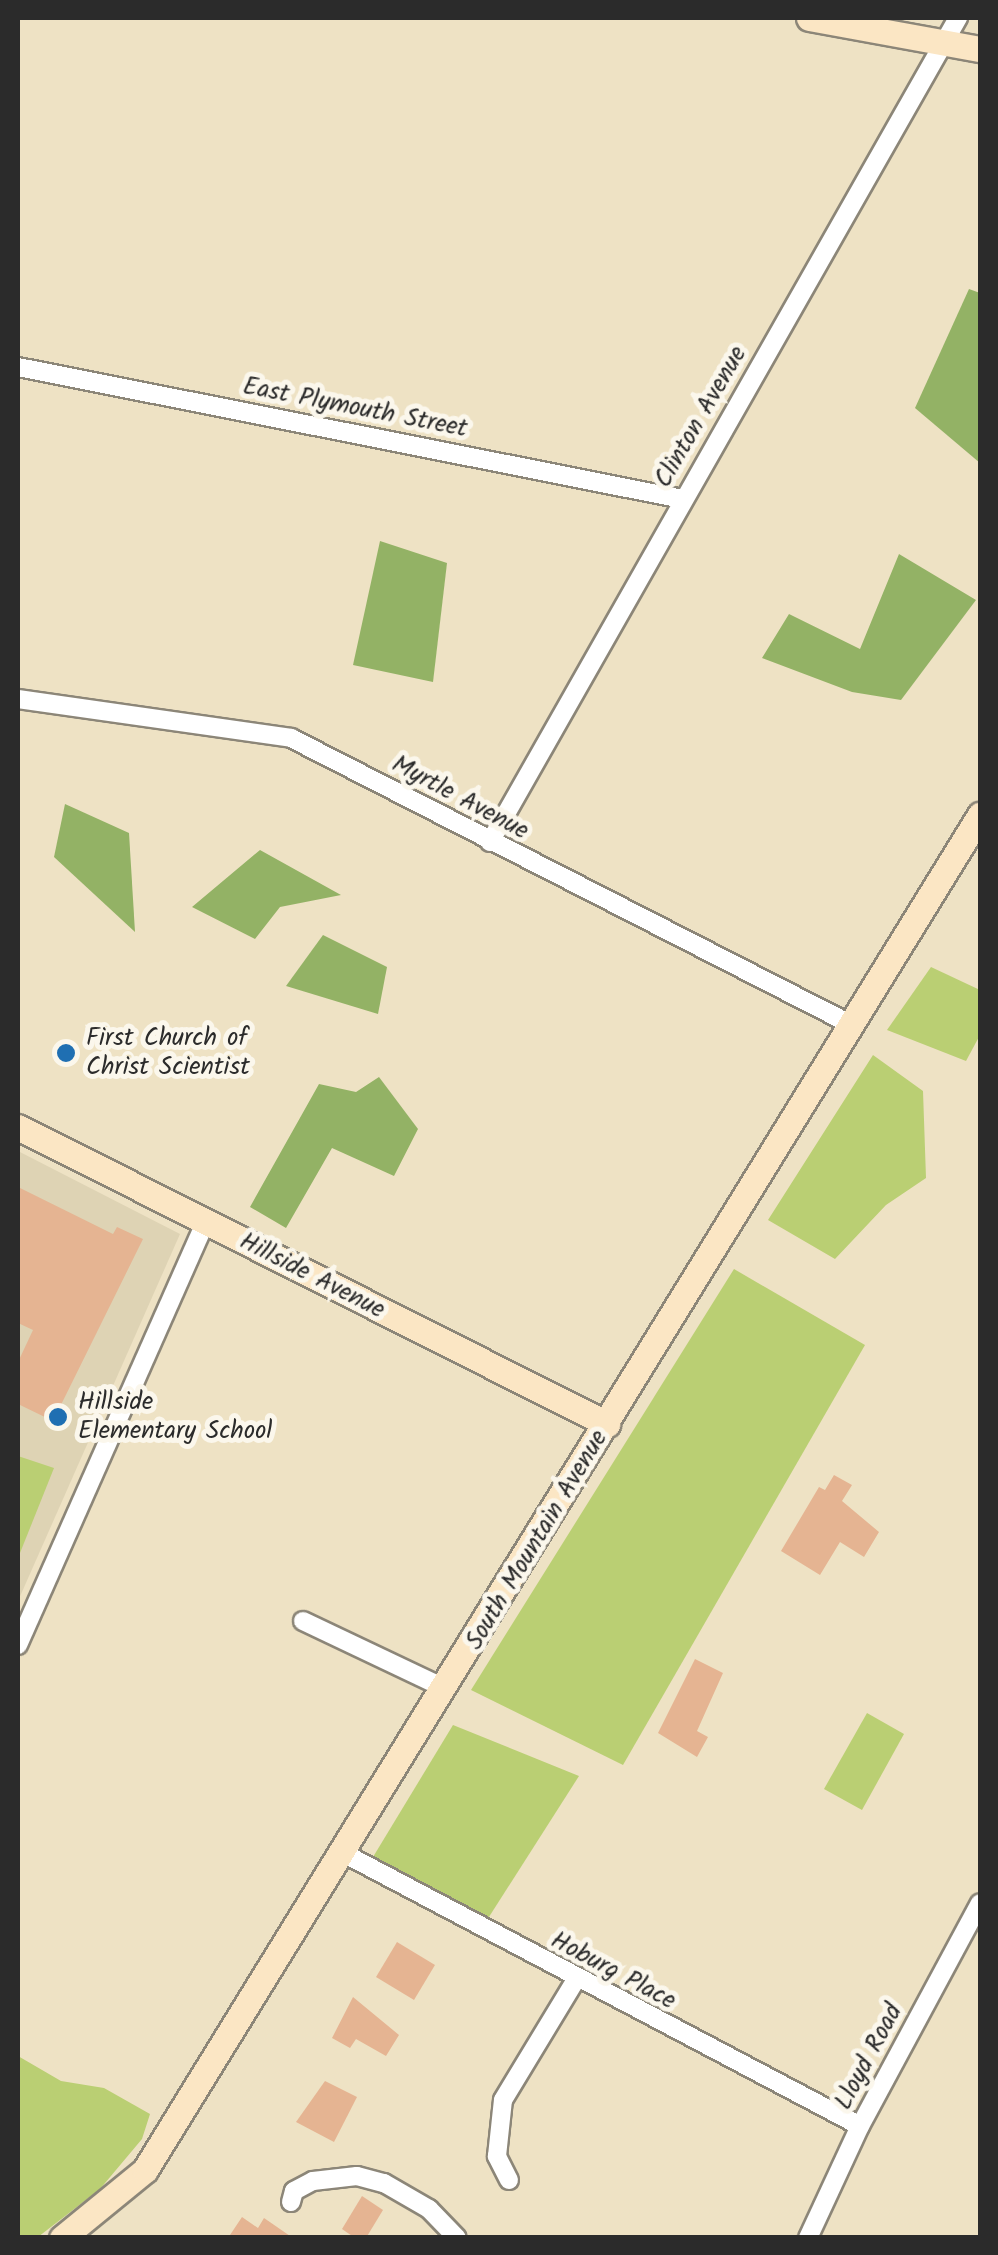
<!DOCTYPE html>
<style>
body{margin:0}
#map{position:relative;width:998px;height:2255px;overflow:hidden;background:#eee2c4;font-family:Kalam,sans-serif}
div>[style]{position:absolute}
.built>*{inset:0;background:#ded3b4}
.green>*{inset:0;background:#bacf73}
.forest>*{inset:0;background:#93b265}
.building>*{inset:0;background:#e5b492}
.roads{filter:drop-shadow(2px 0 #8c8678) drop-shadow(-2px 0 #8c8678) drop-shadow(0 2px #8c8678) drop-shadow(0 -2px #8c8678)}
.street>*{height:18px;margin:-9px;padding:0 9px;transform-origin:9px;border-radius:9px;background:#fff}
.secondary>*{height:25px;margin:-12.5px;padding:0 12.5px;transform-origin:12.5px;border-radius:12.5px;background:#fbe6c4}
.dots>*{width:28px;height:28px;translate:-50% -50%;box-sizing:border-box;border:5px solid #fbf7ec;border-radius:50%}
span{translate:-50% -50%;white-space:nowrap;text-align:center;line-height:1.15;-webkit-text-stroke:10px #fbf7ec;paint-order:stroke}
.street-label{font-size:25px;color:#2b2b2b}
.poi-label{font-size:25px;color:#2b2b2b}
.left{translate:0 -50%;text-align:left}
.frame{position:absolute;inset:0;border:20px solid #2b2b2b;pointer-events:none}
</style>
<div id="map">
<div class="built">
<div style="clip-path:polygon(18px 1151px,180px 1234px,18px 1601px)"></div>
</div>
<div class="green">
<div style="clip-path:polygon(931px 967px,980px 990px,980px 1035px,966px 1061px,887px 1030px)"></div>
<div style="clip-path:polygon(873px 1055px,923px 1091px,926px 1178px,886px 1205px,835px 1259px,768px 1220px)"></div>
<div style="clip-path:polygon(734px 1269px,865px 1345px,623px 1765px,471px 1690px)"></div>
<div style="clip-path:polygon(18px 1456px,54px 1468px,18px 1558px)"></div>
<div style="clip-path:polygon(867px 1713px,904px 1734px,862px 1810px,824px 1789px)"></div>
<div style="clip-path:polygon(453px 1725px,579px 1776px,487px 1920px,373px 1857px)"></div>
<div style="clip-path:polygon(18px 2056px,61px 2081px,104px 2088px,150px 2114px,142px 2139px,100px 2189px,38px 2237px,18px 2237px)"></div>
</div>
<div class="forest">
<div style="clip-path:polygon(969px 289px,980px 293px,980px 463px,915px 408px)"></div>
<div style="clip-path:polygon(380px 541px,447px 563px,433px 682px,353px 665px)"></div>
<div style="clip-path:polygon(899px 554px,976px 600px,901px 700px,852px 692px,762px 658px,789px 614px,860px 649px)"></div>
<div style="clip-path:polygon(65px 804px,129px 833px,135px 932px,54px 857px)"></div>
<div style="clip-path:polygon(260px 850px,341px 895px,280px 907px,255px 939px,192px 907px)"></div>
<div style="clip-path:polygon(323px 935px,387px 967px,378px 1014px,286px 986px)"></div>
<div style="clip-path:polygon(379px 1077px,418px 1129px,394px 1176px,332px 1148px,286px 1228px,250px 1207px,319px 1084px,356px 1092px)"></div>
</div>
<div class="building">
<div style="clip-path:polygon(18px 1187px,113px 1234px,117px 1227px,143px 1239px,53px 1421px,18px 1404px,18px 1362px,33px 1330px,18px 1323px)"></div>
<div style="clip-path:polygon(834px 1475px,852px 1485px,842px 1501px,879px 1532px,864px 1557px,840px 1542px,820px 1575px,781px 1551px,819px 1487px,825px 1490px)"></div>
<div style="clip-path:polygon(695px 1659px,723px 1673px,697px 1731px,708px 1737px,697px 1757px,658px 1733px)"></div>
<div style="clip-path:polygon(397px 1942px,435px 1965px,414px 2000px,376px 1977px)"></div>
<div style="clip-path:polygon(353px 1997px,399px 2035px,386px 2056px,356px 2039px,350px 2048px,332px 2038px)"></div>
<div style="clip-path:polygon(325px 2081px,357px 2097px,334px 2142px,296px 2122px)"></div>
<div style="clip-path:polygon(362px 2196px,383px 2210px,366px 2238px,355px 2238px,342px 2229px)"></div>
<div style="clip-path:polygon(242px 2217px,258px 2228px,264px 2218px,293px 2238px,228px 2238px)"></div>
</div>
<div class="roads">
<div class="street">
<div style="left:18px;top:367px;width:677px;rotate:11.24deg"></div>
<div style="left:18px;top:699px;width:276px;rotate:8.1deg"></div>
<div style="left:291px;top:738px;width:632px;rotate:27.09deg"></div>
<div style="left:490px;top:842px;width:948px;rotate:-60.41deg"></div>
<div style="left:303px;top:1621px;width:158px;rotate:25.4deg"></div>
<div style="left:18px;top:1645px;width:462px;rotate:-66.1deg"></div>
<div style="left:345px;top:1854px;width:582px;rotate:27.84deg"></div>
<div style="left:509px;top:2180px;width:27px;rotate:-117deg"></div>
<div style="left:497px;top:2156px;width:56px;rotate:-83.9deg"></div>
<div style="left:503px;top:2100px;width:139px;rotate:-58.8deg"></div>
<div style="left:291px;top:2202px;width:11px;rotate:-75deg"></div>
<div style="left:294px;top:2191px;width:21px;rotate:-28deg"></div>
<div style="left:313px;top:2181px;width:44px;rotate:-6.5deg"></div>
<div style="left:357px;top:2176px;width:28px;rotate:15deg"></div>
<div style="left:384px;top:2183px;width:52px;rotate:30deg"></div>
<div style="left:429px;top:2209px;width:40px;rotate:46deg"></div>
<div style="left:808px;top:2238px;width:123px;rotate:-65.1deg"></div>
<div style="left:860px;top:2126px;width:253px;rotate:-61.7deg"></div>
</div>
<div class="secondary">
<div style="left:809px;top:18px;width:174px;rotate:10.3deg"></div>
<div style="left:18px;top:1127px;width:660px;rotate:26.76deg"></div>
<div style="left:62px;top:2238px;width:107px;rotate:-39.3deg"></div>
<div style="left:145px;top:2170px;width:1592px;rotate:-58.36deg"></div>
</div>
</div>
<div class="dots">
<div style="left:66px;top:1053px;background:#1f6fb2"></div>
<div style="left:58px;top:1417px;background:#1f6fb2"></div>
</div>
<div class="street-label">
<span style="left:355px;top:408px;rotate:11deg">East Plymouth Street</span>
<span style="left:701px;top:417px;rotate:-60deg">Clinton Avenue</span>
<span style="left:460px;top:798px;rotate:28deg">Myrtle Avenue</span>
<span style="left:312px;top:1276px;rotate:27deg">Hillside Avenue</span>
<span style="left:537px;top:1540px;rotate:-59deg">South Mountain Avenue</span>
<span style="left:613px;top:1971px;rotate:28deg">Hoburg Place</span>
<span style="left:869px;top:2057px;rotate:-62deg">Lloyd Road</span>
</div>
<div class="poi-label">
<span class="left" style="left:86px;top:1053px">First Church of<br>Christ Scientist</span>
<span class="left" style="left:78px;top:1417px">Hillside<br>Elementary School</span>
</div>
<div class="frame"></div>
</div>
